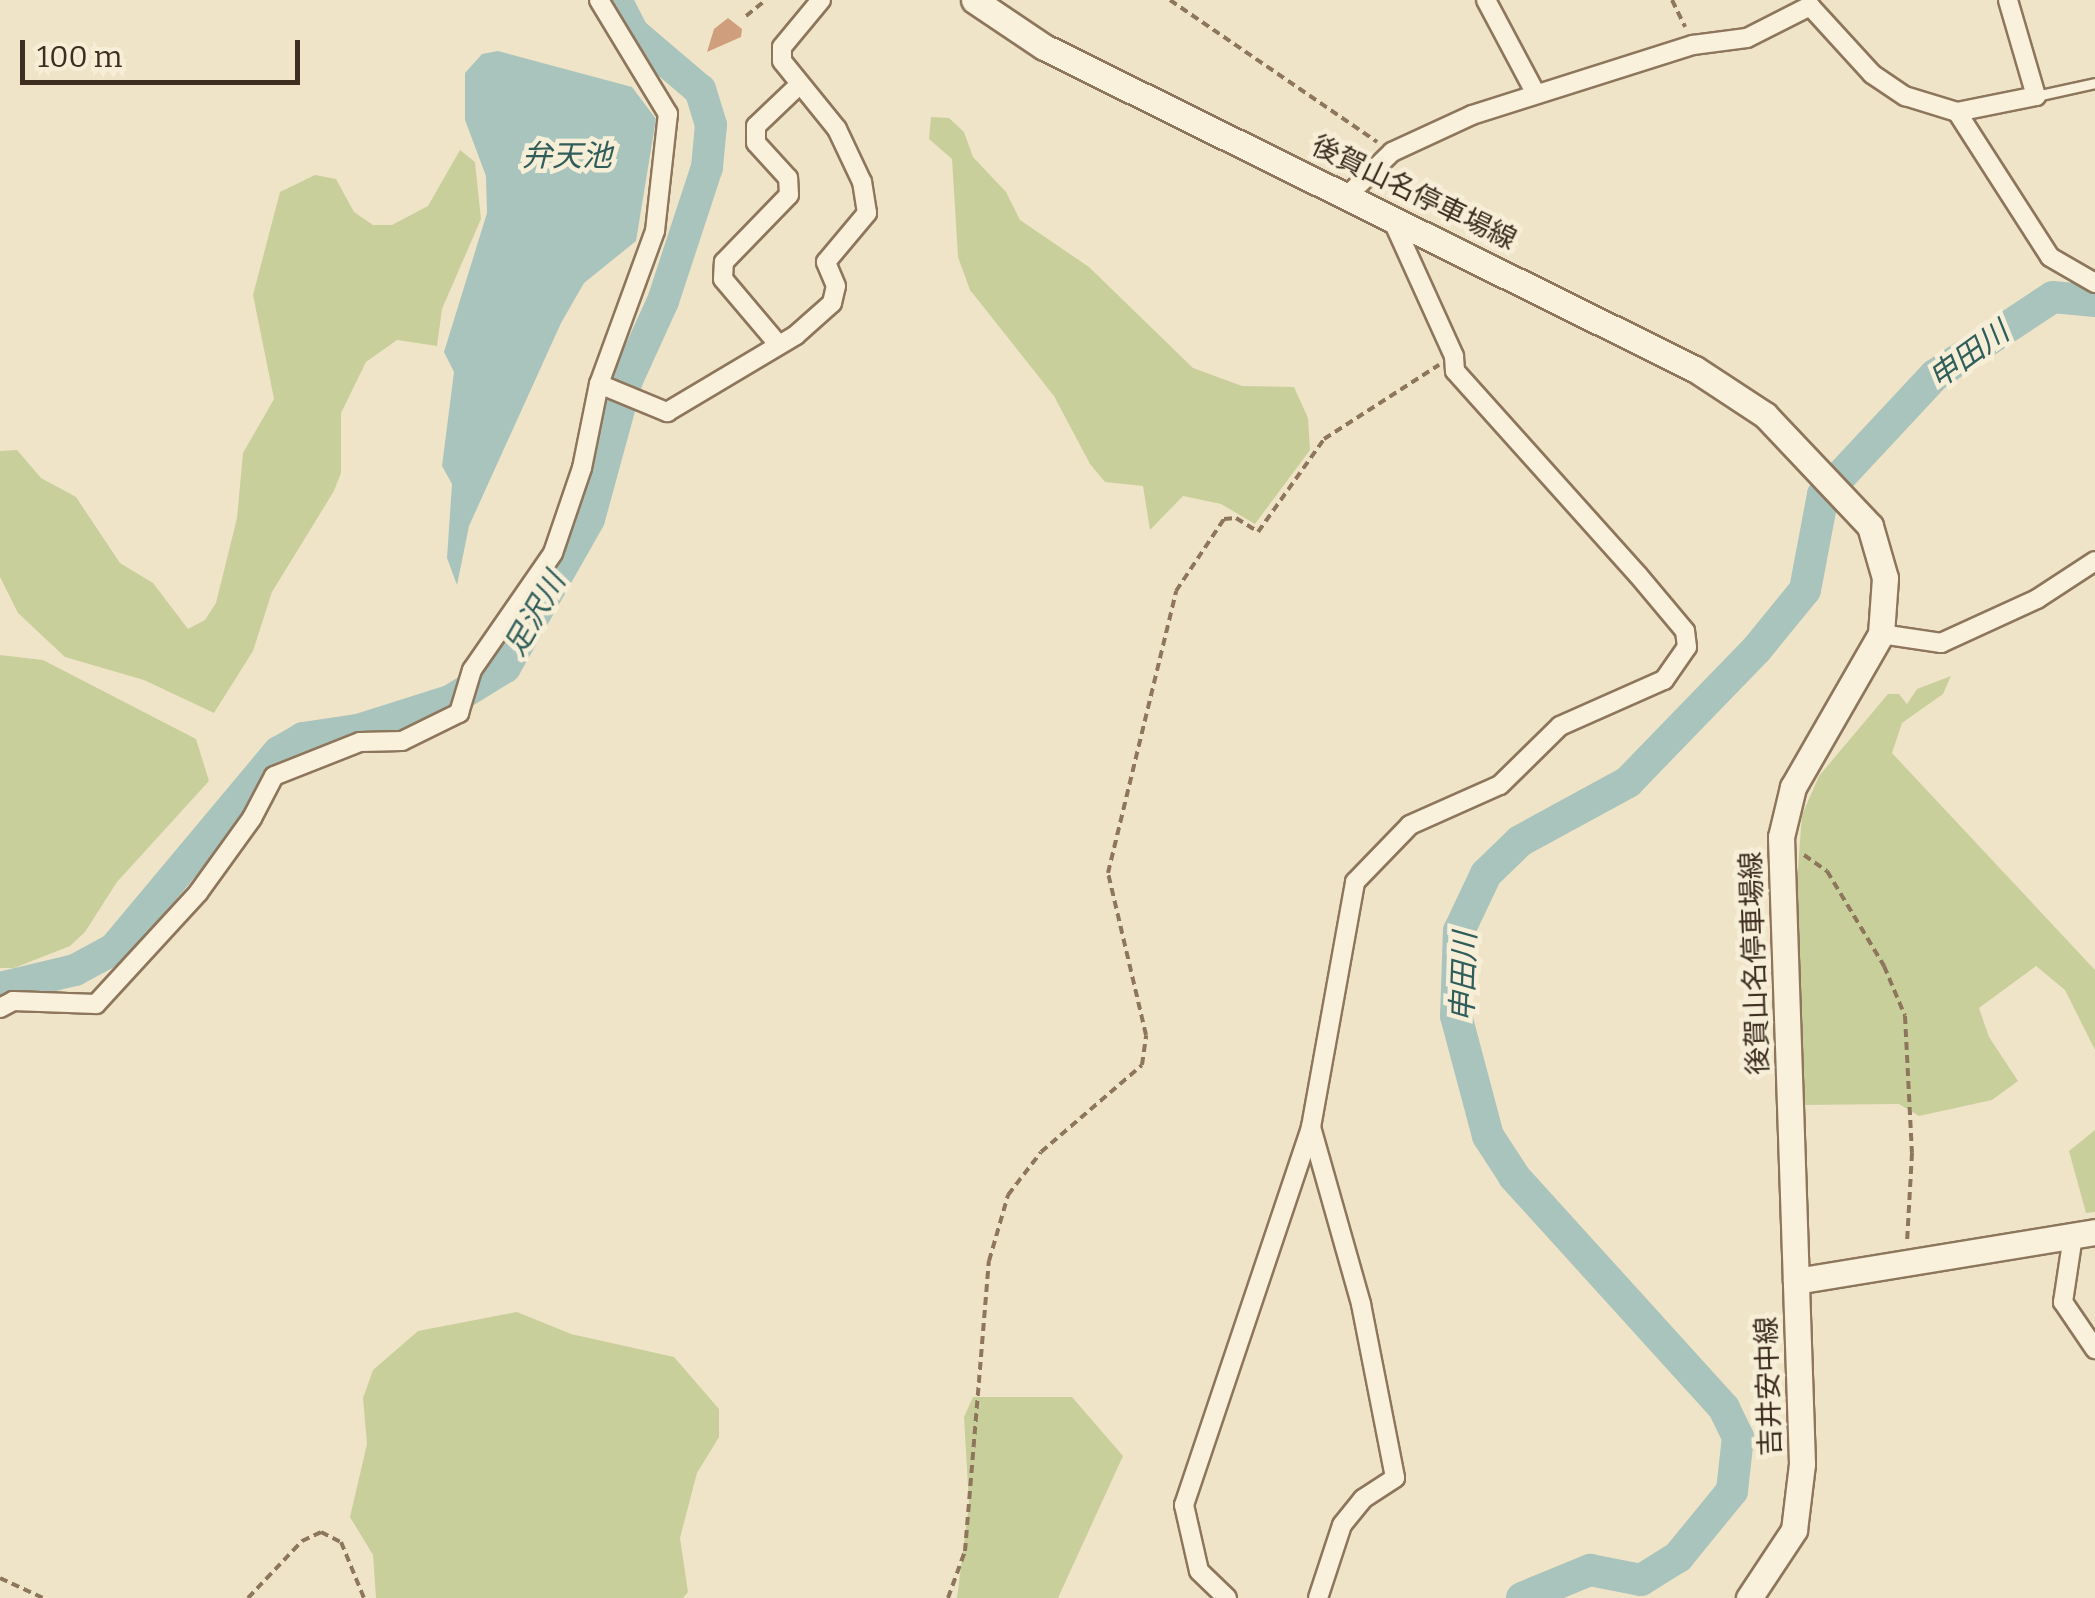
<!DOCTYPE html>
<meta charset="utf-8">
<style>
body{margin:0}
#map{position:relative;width:2095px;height:1598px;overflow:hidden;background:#f0e4c8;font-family:Bitter,"Noto Sans JP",serif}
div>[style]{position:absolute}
.green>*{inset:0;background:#c9cf9b}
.water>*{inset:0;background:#a9c4bc}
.river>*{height:32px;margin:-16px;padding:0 16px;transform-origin:16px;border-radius:16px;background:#a9c4bc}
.building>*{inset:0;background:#cf9f7d}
.path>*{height:4px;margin-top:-2px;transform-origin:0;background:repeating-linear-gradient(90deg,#8d765c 0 8px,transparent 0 13px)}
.roads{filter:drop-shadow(2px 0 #8d765c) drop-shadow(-2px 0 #8d765c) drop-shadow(0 2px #8d765c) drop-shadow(0 -2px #8d765c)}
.lane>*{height:9px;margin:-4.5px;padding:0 4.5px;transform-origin:4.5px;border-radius:4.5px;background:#faf1dc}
.street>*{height:18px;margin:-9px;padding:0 9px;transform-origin:9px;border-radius:9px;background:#faf1dc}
.secondary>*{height:25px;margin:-12.5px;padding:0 12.5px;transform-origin:12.5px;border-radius:12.5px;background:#faf1dc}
span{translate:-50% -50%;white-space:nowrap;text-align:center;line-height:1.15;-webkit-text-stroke:9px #f7eed8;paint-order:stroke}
.street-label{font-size:28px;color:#3d2e20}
.water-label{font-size:30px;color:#2f5d5a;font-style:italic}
.scale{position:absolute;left:20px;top:40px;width:280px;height:45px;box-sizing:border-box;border:5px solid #3d2e20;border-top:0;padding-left:12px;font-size:30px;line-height:35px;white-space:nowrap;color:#3d2e20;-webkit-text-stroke:8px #f7eed8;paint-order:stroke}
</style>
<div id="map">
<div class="green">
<div style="clip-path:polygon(931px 117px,949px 118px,964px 132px,973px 157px,1006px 192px,1020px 220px,1089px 267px,1193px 368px,1242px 386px,1294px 387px,1308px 418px,1310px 450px,1255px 524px,1221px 504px,1183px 496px,1150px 530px,1143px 486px,1105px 482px,1090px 464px,1054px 396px,970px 290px,958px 257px,952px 159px,929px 139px)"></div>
<div style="clip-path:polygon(460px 150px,475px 162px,481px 219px,442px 309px,437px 346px,397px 340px,366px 362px,341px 413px,341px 473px,334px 491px,272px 592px,253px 651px,214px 713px,144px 680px,65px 657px,18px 613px,0 577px,0 451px,17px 450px,41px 478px,76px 497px,120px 563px,153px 583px,188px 629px,205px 620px,216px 603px,237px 518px,243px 453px,274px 399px,253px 295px,280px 192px,315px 175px,336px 179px,354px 212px,373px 225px,392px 225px,428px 206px)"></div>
<div style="clip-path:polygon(0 655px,43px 660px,196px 739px,209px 781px,117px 882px,85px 932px,70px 946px,14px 968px,0 968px)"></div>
<div style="clip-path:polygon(1951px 676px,1943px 694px,1902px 723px,1892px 753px,2095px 970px,2095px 1050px,2065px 990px,2036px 966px,1979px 1008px,1989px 1037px,2018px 1081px,1992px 1100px,1919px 1116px,1899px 1104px,1802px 1105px,1796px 894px,1802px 815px,1819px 776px,1888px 694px,1899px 694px,1907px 704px,1917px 689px)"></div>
<div style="clip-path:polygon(2095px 1130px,2095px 1212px,2086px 1213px,2069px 1151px)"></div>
<div style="clip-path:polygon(517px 1312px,571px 1334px,674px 1357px,719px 1409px,719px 1437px,697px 1473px,680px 1538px,688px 1592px,683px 1598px,376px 1598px,373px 1555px,350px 1517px,367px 1444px,363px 1398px,373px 1370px,418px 1331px)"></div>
<div style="clip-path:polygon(973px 1397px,1072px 1397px,1123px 1456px,1058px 1598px,957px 1598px,969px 1504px,964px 1417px)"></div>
</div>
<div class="water">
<div style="clip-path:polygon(498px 51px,632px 87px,656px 119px,636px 241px,584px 283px,561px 323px,469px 526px,457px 585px,447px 558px,452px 484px,442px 466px,454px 372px,444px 352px,487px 213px,486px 176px,465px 120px,465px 73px,482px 54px)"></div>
</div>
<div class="river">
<div style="left:0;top:988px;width:77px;rotate:-13.5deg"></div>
<div style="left:75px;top:970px;width:44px;rotate:-28.3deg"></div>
<div style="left:114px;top:949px;width:257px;rotate:-50.1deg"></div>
<div style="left:279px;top:752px;width:28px;rotate:-30deg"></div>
<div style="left:303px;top:738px;width:56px;rotate:-8.3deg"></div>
<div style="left:358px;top:730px;width:96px;rotate:-17.5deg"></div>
<div style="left:450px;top:701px;width:65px;rotate:-31.7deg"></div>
<div style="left:505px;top:667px;width:170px;rotate:-60.4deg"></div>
<div style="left:589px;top:519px;width:144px;rotate:-74.7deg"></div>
<div style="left:627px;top:380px;width:87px;rotate:-65.5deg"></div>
<div style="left:663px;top:301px;width:141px;rotate:-71.8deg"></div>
<div style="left:707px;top:167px;width:42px;rotate:-84.6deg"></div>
<div style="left:711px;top:125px;width:37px;rotate:-107deg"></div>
<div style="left:700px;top:90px;width:88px;rotate:-139.6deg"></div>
<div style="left:633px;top:33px;width:37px;rotate:-117deg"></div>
<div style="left:1522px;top:1598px;width:74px;rotate:-22.4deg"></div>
<div style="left:1590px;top:1570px;width:52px;rotate:11.1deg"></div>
<div style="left:1641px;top:1580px;width:44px;rotate:-31.9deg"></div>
<div style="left:1678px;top:1557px;width:85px;rotate:-50.7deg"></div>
<div style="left:1732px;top:1491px;width:54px;rotate:-83.7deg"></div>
<div style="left:1738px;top:1437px;width:32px;rotate:-116deg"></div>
<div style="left:1724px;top:1408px;width:313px;rotate:-132.2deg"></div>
<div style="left:1514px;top:1176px;width:48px;rotate:-123deg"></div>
<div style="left:1488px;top:1136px;width:124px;rotate:-104.9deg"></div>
<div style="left:1456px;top:1016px;width:85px;rotate:-88deg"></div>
<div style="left:1459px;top:931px;width:63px;rotate:-64.7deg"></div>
<div style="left:1486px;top:874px;width:47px;rotate:-44.1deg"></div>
<div style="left:1520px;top:841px;width:123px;rotate:-28.6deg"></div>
<div style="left:1628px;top:782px;width:184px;rotate:-45.9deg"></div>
<div style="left:1756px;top:650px;width:77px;rotate:-50.8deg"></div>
<div style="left:1805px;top:590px;width:97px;rotate:-79.3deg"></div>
<div style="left:1823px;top:495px;width:164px;rotate:-47deg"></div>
<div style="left:1935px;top:375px;width:141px;rotate:-33.5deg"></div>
<div style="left:2053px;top:297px;width:42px;rotate:5.4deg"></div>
</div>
<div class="building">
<div style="clip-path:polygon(728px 18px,742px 29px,741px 37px,707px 52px,714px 29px)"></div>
</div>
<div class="path">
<div style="left:1170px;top:0;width:251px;rotate:34.4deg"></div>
<div style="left:1672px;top:0;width:30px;rotate:64deg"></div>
<div style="left:746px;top:16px;width:26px;rotate:-39deg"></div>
<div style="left:1804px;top:855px;width:28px;rotate:35deg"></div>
<div style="left:1827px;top:871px;width:111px;rotate:59deg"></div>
<div style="left:1884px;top:966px;width:54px;rotate:67.2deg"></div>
<div style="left:1905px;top:1016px;width:137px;rotate:87.1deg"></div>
<div style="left:1912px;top:1153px;width:90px;rotate:93.2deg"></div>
<div style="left:0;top:1578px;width:47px;rotate:24.9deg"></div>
<div style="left:248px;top:1598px;width:79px;rotate:-46.5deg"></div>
<div style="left:302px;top:1541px;width:21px;rotate:-25deg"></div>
<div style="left:321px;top:1532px;width:22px;rotate:27deg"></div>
<div style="left:341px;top:1542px;width:61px;rotate:67.7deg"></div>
<div style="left:948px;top:1598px;width:50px;rotate:-70.1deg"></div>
<div style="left:965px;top:1551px;width:291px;rotate:-85.3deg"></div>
<div style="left:989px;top:1261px;width:69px;rotate:-73.9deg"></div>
<div style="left:1008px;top:1195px;width:54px;rotate:-52.5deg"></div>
<div style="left:1041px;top:1152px;width:133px;rotate:-40.7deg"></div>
<div style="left:1142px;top:1065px;width:30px;rotate:-82deg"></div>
<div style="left:1146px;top:1035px;width:166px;rotate:-103.2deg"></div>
<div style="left:1108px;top:873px;width:290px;rotate:-76.4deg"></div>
<div style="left:1176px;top:591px;width:87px;rotate:-56.3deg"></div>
<div style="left:1224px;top:519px;width:12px;rotate:-5deg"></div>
<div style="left:1236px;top:518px;width:26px;rotate:32deg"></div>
<div style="left:1258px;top:532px;width:114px;rotate:-54.6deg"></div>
<div style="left:1324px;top:439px;width:137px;rotate:-32.8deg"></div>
</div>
<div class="roads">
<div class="lane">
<div style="left:2036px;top:96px;width:60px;rotate:-12.4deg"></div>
</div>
<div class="street">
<div style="left:1486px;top:0;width:104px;rotate:62deg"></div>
<div style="left:1957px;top:112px;width:172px;rotate:57.3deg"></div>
<div style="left:2050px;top:257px;width:52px;rotate:30deg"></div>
<div style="left:1349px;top:194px;width:60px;rotate:-44.3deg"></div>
<div style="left:1392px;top:152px;width:88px;rotate:-24.8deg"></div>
<div style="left:1472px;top:115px;width:232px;rotate:-17.6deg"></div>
<div style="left:1693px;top:45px;width:54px;rotate:-7.4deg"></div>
<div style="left:1747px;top:38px;width:71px;rotate:-26.9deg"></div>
<div style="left:1810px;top:6px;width:92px;rotate:47.6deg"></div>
<div style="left:1872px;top:74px;width:40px;rotate:34deg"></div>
<div style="left:1905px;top:96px;width:54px;rotate:17.1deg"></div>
<div style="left:1957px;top:112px;width:81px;rotate:-11.4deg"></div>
<div style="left:2036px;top:96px;width:100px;rotate:-106.3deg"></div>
<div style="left:778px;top:344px;width:85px;rotate:-130.2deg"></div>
<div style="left:723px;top:279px;width:17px;rotate:-87deg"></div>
<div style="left:724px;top:262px;width:93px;rotate:-45.9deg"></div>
<div style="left:789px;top:195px;width:17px;rotate:-93deg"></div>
<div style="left:788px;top:178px;width:47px;rotate:-132.4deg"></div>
<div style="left:756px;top:143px;width:17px;rotate:-90deg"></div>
<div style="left:756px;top:126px;width:59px;rotate:-43.6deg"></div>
<div style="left:599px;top:384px;width:74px;rotate:22.4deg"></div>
<div style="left:667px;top:412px;width:150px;rotate:-30.8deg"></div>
<div style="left:796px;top:335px;width:48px;rotate:-41.6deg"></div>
<div style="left:832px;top:303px;width:17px;rotate:-77deg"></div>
<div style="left:836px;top:286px;width:26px;rotate:-113deg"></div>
<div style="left:826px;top:262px;width:64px;rotate:-50.1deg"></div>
<div style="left:867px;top:213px;width:31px;rotate:-99deg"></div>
<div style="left:862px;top:182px;width:59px;rotate:-115.3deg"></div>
<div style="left:837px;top:129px;width:87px;rotate:-129deg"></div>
<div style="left:782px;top:61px;width:14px;rotate:-90deg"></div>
<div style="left:782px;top:47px;width:61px;rotate:-50.3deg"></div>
<div style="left:1881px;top:634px;width:61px;rotate:8.5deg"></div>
<div style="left:1941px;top:643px;width:106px;rotate:-24.6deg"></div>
<div style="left:2037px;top:599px;width:69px;rotate:-33.2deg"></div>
<div style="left:0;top:1008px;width:15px;rotate:-28deg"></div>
<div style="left:13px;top:1001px;width:83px;rotate:2.1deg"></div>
<div style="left:96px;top:1004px;width:151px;rotate:-47.4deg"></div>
<div style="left:198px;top:893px;width:92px;rotate:-54.2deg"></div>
<div style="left:252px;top:818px;width:47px;rotate:-62.4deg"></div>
<div style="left:274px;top:776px;width:92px;rotate:-21.6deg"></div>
<div style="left:360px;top:742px;width:42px;rotate:-1.4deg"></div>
<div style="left:402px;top:741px;width:64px;rotate:-26.2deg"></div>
<div style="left:459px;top:713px;width:45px;rotate:-73.2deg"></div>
<div style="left:472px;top:670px;width:142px;rotate:-55.3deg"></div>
<div style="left:553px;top:553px;width:90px;rotate:-71.2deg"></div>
<div style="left:582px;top:468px;width:86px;rotate:-78.6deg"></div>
<div style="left:599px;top:384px;width:163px;rotate:-69.9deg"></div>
<div style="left:655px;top:231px;width:118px;rotate:-83.7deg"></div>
<div style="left:668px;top:114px;width:133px;rotate:-121.2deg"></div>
<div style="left:1311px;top:1127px;width:184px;rotate:74.2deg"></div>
<div style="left:1361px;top:1304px;width:177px;rotate:78.9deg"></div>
<div style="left:1395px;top:1478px;width:38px;rotate:147deg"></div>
<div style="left:1363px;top:1499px;width:33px;rotate:129deg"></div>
<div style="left:1342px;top:1525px;width:77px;rotate:108.2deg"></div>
<div style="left:2073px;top:1236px;width:67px;rotate:98.6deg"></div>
<div style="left:2063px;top:1302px;width:57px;rotate:55.8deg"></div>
<div style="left:1227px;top:1598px;width:39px;rotate:-136deg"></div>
<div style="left:1199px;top:1571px;width:68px;rotate:-102.8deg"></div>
<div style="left:1184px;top:1505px;width:399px;rotate:-71.4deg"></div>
<div style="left:1311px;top:1127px;width:249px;rotate:-79.8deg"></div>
<div style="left:1355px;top:882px;width:79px;rotate:-46deg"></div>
<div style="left:1410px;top:825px;width:98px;rotate:-24deg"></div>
<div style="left:1500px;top:785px;width:84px;rotate:-44.5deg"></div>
<div style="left:1560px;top:726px;width:114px;rotate:-23.9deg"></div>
<div style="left:1664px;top:680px;width:40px;rotate:-55.1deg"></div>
<div style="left:1687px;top:647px;width:16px;rotate:-97deg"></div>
<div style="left:1685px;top:631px;width:73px;rotate:-130deg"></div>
<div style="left:1638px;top:575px;width:274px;rotate:-131.9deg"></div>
<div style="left:1455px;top:371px;width:15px;rotate:-94deg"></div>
<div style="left:1454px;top:356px;width:155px;rotate:-114.4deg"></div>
</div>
<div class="secondary">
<div style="left:974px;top:0;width:84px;rotate:33.9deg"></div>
<div style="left:1044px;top:47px;width:726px;rotate:26.32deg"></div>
<div style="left:1695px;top:369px;width:84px;rotate:33.3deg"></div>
<div style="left:1765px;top:415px;width:153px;rotate:46.6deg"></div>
<div style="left:1870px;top:526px;width:54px;rotate:73.9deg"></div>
<div style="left:1885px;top:578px;width:56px;rotate:94.1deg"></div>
<div style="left:1881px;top:634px;width:177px;rotate:119.9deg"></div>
<div style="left:1793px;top:787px;width:51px;rotate:103.5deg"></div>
<div style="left:1781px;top:837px;width:627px;rotate:88.08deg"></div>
<div style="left:1802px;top:1464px;width:66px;rotate:96.9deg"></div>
<div style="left:1794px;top:1530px;width:82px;rotate:123.5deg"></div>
<div style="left:1796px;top:1281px;width:303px;rotate:-9.3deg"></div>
</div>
</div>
<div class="street-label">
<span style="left:1414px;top:193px;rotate:26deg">後賀山名停車場線</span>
<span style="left:1755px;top:963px;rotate:-92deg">後賀山名停車場線</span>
<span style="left:1769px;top:1386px;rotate:-92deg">吉井安中線</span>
</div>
<div class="water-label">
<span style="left:567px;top:156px">弁天池</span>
<span style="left:1969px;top:355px;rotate:-36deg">申田川</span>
<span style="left:535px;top:614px;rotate:-60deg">足沢川</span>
<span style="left:1464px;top:977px;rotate:-88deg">申田川</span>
</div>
<div class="scale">100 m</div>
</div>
